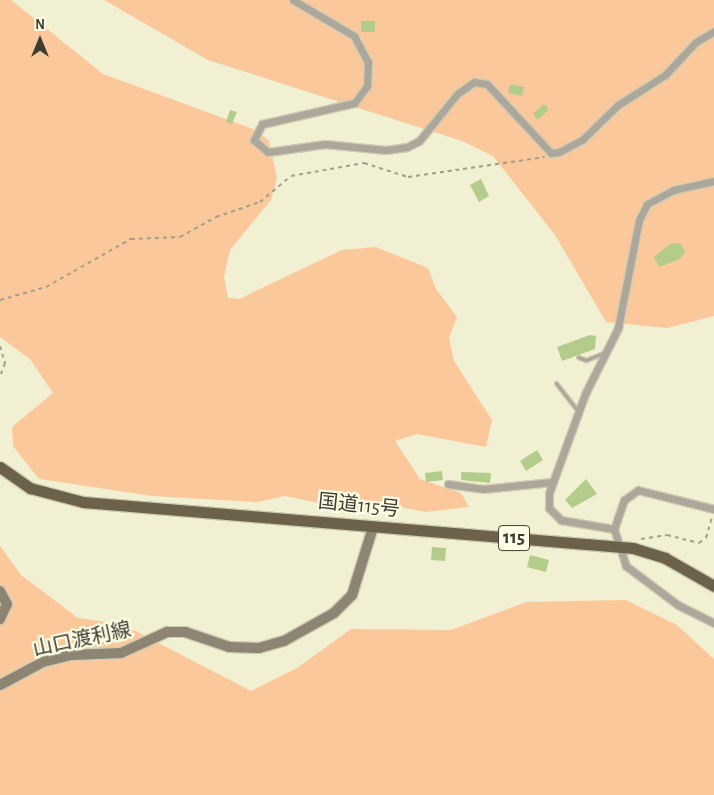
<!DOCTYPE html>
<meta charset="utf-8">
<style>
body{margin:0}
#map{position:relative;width:714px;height:795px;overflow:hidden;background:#f2f0d2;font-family:"Alegreya Sans","Noto Sans JP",sans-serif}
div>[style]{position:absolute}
.green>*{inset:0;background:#fac89a}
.building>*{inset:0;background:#b3cc8c}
.path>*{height:2px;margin-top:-1px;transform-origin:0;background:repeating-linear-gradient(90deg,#a1a08a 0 4px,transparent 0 8px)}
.roads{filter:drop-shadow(1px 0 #ceccb2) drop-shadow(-1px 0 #ceccb2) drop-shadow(0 1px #ceccb2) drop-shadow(0 -1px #ceccb2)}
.service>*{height:3px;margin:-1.5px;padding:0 1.5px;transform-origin:1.5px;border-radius:1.5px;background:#ada79b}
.minor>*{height:7px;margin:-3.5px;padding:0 3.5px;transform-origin:3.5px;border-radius:3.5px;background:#ada79b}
.secondary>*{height:10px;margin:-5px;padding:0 5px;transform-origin:5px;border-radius:5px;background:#8d8473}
.trunk>*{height:11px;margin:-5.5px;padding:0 5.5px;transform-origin:5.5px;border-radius:5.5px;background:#6c624b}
span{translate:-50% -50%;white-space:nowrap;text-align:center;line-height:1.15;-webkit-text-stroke:4.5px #fefde5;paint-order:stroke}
.shield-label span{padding:1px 4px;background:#fefde5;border:1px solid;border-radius:4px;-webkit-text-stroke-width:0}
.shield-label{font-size:19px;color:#3d3d31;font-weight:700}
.street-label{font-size:20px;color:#3d3d31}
.north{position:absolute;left:15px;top:15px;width:50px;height:50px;-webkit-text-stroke:4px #fefde5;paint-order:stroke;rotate:0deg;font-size:14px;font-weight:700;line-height:20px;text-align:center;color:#3d3d31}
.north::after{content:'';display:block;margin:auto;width:18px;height:22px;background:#3d3d31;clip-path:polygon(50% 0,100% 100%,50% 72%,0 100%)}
</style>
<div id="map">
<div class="green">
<div style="clip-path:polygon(0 0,11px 0,103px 74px,256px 130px,269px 141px,277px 178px,271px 200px,230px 250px,224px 277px,228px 298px,239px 299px,342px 250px,376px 247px,428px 268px,436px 289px,457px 317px,449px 338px,454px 361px,492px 420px,486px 447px,417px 434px,395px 441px,420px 479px,461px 493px,469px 507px,426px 512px,400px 507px,353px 510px,285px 496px,257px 502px,152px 496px,39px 479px,13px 446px,12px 427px,53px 393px,30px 359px,0 337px)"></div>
<div style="clip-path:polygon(104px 0,714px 0,714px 316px,667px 328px,606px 322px,555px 235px,493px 156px,462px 141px,208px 60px)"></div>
<div style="clip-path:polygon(0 546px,21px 575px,78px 618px,122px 624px,251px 691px,297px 668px,351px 629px,451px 630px,526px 602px,626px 600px,677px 625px,714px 659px,714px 795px,0 795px)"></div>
</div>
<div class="building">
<div style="clip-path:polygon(361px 21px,375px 21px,375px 32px,361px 32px)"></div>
<div style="clip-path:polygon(510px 84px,524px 87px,522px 96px,508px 93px)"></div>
<div style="clip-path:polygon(544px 104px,549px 109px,538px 120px,533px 114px)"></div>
<div style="clip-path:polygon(230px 110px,237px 112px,232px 124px,226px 122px)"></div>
<div style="clip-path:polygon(481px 179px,489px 196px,479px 202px,470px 185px)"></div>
<div style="clip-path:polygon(680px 243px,685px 252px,680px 259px,659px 267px,654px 257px,670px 244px)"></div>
<div style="clip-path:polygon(590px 335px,596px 336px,595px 349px,562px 361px,557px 347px)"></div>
<div style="clip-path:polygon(537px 450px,543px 460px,526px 471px,520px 461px)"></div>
<div style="clip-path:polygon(442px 471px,443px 480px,426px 482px,425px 473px)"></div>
<div style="clip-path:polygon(461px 472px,491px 473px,490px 483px,461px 480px)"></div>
<div style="clip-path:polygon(586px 479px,597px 494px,572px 508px,565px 500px)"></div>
<div style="clip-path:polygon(432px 547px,446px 548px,445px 561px,431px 560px)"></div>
<div style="clip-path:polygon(530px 555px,549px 560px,546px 572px,527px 567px)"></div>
</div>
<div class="path">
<div style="left:0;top:300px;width:48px;rotate:-15.8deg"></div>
<div style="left:46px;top:287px;width:98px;rotate:-29.5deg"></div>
<div style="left:131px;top:239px;width:49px;rotate:-2.3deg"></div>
<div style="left:180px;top:237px;width:41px;rotate:-29.1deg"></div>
<div style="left:216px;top:217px;width:46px;rotate:-18.8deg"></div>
<div style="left:260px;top:202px;width:40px;rotate:-40deg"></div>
<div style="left:291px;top:176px;width:74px;rotate:-10.1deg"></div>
<div style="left:364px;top:163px;width:46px;rotate:17.7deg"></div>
<div style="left:408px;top:177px;width:138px;rotate:-8.3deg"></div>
<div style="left:0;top:346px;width:18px;rotate:74deg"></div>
<div style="left:5px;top:363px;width:15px;rotate:110deg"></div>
<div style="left:641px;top:539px;width:26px;rotate:-9deg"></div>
<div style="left:667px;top:535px;width:33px;rotate:14deg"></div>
<div style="left:699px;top:543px;width:9px;rotate:-36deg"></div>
<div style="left:706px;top:538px;width:22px;rotate:-74deg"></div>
</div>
<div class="roads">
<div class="service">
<div style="left:578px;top:357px;width:9px;rotate:21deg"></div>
<div style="left:586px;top:360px;width:18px;rotate:-22deg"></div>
<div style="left:556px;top:383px;width:36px;rotate:52deg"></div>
</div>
<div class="minor">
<div style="left:293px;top:0;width:71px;rotate:30.5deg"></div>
<div style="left:354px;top:36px;width:30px;rotate:62deg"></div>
<div style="left:368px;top:62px;width:24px;rotate:92deg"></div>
<div style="left:367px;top:86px;width:21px;rotate:127deg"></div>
<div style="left:354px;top:103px;width:94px;rotate:167.1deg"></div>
<div style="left:262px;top:124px;width:18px;rotate:117deg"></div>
<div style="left:254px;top:140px;width:18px;rotate:41deg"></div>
<div style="left:268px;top:152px;width:58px;rotate:-8deg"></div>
<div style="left:325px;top:144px;width:61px;rotate:5.6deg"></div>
<div style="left:386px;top:150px;width:21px;rotate:-8deg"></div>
<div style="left:407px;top:147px;width:13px;rotate:-27deg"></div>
<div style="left:419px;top:141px;width:60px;rotate:-51deg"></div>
<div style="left:457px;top:94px;width:21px;rotate:-35deg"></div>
<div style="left:474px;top:82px;width:13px;rotate:9deg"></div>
<div style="left:487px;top:84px;width:94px;rotate:47.2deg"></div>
<div style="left:551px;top:153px;width:8px;rotate:-7deg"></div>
<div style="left:559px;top:152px;width:27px;rotate:-28deg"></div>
<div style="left:583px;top:139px;width:49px;rotate:-44.2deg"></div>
<div style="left:618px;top:105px;width:56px;rotate:-32.6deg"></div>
<div style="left:665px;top:75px;width:45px;rotate:-46.8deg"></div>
<div style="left:696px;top:42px;width:21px;rotate:-31deg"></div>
<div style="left:448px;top:484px;width:35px;rotate:8deg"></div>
<div style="left:483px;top:489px;width:69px;rotate:-5.8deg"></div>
<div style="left:714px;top:509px;width:78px;rotate:-166deg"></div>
<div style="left:638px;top:490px;width:17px;rotate:144deg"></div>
<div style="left:624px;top:500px;width:31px;rotate:109deg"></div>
<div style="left:614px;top:529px;width:39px;rotate:72deg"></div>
<div style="left:626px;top:566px;width:65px;rotate:36.9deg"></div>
<div style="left:678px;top:605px;width:40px;rotate:26.6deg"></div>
<div style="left:614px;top:529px;width:54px;rotate:-170.4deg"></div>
<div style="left:561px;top:520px;width:17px;rotate:-135deg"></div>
<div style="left:549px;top:508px;width:15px;rotate:-90deg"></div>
<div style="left:549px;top:493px;width:105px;rotate:-70deg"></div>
<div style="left:585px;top:394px;width:74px;rotate:-63.4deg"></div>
<div style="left:618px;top:328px;width:110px;rotate:-79deg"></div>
<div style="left:639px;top:220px;width:18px;rotate:-63deg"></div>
<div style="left:647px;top:204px;width:30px;rotate:-28deg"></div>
<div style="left:673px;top:190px;width:42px;rotate:-12.4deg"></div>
</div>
<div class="secondary">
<div style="left:0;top:591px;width:15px;rotate:62deg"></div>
<div style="left:7px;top:604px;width:17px;rotate:115deg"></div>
<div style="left:0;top:685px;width:49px;rotate:-28.1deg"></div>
<div style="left:43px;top:662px;width:30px;rotate:-14deg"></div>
<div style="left:72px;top:655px;width:49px;rotate:-2.3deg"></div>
<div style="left:121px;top:653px;width:51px;rotate:-24.5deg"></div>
<div style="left:167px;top:632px;width:18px"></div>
<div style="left:185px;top:632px;width:46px;rotate:18.8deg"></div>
<div style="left:229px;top:647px;width:30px;rotate:2deg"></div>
<div style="left:259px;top:648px;width:26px;rotate:-16deg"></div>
<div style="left:284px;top:641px;width:57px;rotate:-29.2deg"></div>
<div style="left:334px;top:613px;width:25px;rotate:-45deg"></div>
<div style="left:352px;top:595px;width:71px;rotate:-72.8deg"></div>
</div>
<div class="trunk">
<div style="left:0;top:467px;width:37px;rotate:35deg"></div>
<div style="left:30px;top:488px;width:55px;rotate:14.8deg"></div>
<div style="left:83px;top:502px;width:552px;rotate:4.78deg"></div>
<div style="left:633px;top:548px;width:34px;rotate:17deg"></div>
<div style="left:665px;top:558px;width:56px;rotate:29.7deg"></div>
</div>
</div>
<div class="shield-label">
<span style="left:514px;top:538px">115</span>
</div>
<div class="street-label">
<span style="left:359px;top:506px;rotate:6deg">国道115号</span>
<span style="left:82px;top:640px;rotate:-12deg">山口渡利線</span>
</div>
<div class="north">N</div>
</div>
